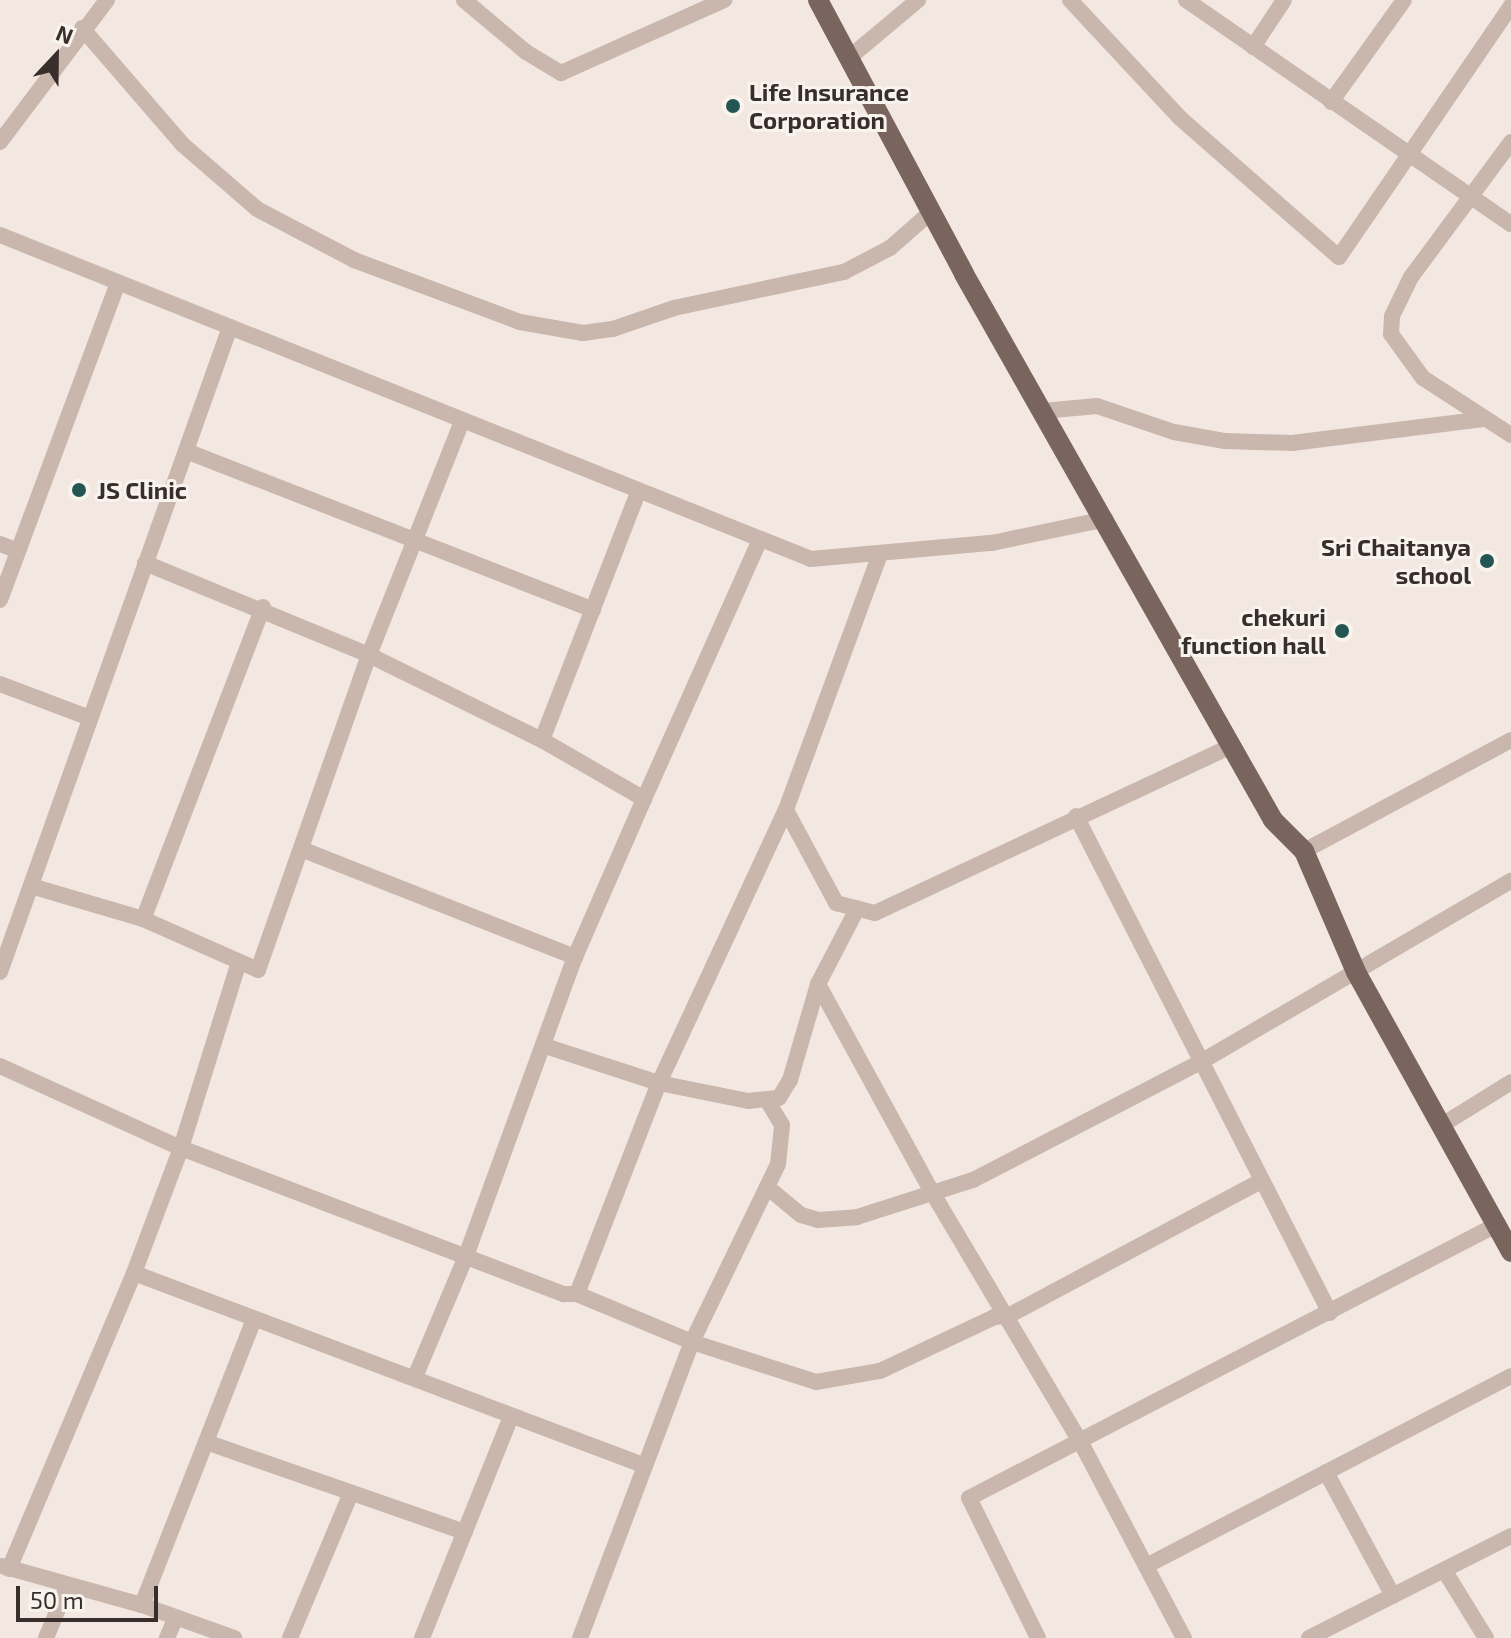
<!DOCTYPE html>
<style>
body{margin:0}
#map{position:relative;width:1511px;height:1638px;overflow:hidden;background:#f2e8e1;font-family:"Exo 2",sans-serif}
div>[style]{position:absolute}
.minor>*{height:16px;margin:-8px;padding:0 8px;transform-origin:8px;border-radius:8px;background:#c9b7ae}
.primary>*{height:20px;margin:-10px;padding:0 10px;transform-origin:10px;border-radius:10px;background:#79645e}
.dots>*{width:22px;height:22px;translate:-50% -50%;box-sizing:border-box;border:4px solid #f9f3ee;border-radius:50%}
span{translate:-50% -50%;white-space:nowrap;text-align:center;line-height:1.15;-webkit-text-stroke:6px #f9f3ee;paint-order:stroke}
.poi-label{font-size:24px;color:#382e2c;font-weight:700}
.left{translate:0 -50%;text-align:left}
.right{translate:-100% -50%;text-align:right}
.north{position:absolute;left:16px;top:16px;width:80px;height:80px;-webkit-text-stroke:6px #f9f3ee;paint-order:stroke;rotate:22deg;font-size:22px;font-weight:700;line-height:32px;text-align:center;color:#382e2c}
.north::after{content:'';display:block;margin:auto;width:28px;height:36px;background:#382e2c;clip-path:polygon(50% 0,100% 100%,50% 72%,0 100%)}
.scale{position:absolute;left:16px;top:1586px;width:142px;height:36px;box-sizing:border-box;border:4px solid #382e2c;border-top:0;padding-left:10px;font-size:24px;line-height:28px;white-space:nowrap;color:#382e2c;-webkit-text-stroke:6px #f9f3ee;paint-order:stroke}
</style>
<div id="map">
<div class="minor">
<div style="left:464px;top:0;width:81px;rotate:40deg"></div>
<div style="left:526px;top:52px;width:41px;rotate:31deg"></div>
<div style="left:561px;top:73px;width:179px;rotate:-24.1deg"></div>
<div style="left:1070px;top:0;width:161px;rotate:47deg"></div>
<div style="left:1180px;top:118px;width:211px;rotate:41.2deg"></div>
<div style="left:1339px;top:257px;width:304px;rotate:-55.6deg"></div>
<div style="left:1186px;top:0;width:395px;rotate:34.6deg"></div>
<div style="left:82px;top:28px;width:153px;rotate:49.2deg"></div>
<div style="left:182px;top:144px;width:99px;rotate:40.9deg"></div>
<div style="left:257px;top:209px;width:110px;rotate:27.7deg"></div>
<div style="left:354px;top:260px;width:177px;rotate:20.5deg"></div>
<div style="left:520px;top:322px;width:64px;rotate:9.9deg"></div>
<div style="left:583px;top:333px;width:30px;rotate:-8deg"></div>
<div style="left:613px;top:329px;width:65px;rotate:-19deg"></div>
<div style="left:674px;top:308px;width:174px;rotate:-12deg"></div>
<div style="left:844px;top:272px;width:52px;rotate:-27.6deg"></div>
<div style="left:890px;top:248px;width:55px;rotate:-41.3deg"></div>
<div style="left:1253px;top:47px;width:56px;rotate:-56.6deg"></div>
<div style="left:850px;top:57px;width:89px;rotate:-40deg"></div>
<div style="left:1331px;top:102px;width:125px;rotate:-54.4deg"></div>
<div style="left:0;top:142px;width:178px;rotate:-53deg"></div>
<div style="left:1511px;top:142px;width:168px;rotate:126.5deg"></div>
<div style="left:1411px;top:277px;width:43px;rotate:116deg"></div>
<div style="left:1392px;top:316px;width:18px;rotate:93deg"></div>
<div style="left:1391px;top:334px;width:54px;rotate:54deg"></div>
<div style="left:1423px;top:378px;width:105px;rotate:32.9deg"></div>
<div style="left:0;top:235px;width:873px;rotate:21.78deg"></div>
<div style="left:811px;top:559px;width:182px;rotate:-5.1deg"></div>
<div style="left:992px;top:543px;width:116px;rotate:-11.9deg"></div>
<div style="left:1043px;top:411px;width:54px;rotate:-5.3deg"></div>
<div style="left:1097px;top:406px;width:81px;rotate:18.7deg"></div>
<div style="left:1174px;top:432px;width:52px;rotate:10deg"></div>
<div style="left:1225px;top:441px;width:67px;rotate:1.7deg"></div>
<div style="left:1292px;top:443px;width:193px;rotate:-7.1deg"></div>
<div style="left:186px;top:451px;width:437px;rotate:21.3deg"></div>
<div style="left:0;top:544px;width:19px;rotate:21deg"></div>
<div style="left:880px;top:554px;width:273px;rotate:110.2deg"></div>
<div style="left:786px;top:810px;width:106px;rotate:61.7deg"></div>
<div style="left:836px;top:903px;width:40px;rotate:14.4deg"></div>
<div style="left:875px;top:913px;width:394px;rotate:-25.1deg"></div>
<div style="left:145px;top:563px;width:242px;rotate:22.3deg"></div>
<div style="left:369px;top:655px;width:193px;rotate:26.2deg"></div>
<div style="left:542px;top:740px;width:118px;rotate:30deg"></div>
<div style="left:644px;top:799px;width:282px;rotate:-65.9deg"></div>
<div style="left:0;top:600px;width:339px;rotate:-69.6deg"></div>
<div style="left:263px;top:607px;width:334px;rotate:111deg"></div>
<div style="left:143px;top:919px;width:126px;rotate:23.9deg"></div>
<div style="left:258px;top:970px;width:334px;rotate:-70.6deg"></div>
<div style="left:369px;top:655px;width:252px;rotate:-68.3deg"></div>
<div style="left:0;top:684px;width:96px;rotate:20.7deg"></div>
<div style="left:542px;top:740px;width:265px;rotate:-68.8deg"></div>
<div style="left:1076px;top:816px;width:558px;rotate:62.93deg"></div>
<div style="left:301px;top:849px;width:295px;rotate:21.5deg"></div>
<div style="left:575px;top:957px;width:172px;rotate:-66.4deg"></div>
<div style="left:1304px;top:851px;width:235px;rotate:-28.2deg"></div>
<div style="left:31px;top:886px;width:117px;rotate:16.4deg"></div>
<div style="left:0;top:972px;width:685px;rotate:-70.37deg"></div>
<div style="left:818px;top:984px;width:237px;rotate:61.3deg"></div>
<div style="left:932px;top:1192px;width:290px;rotate:59.3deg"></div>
<div style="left:1080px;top:1441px;width:223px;rotate:62.2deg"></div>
<div style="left:545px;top:1046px;width:120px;rotate:18deg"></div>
<div style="left:659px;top:1083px;width:91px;rotate:11.4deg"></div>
<div style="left:748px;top:1101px;width:31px;rotate:-6deg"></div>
<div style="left:779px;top:1098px;width:21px;rotate:-59deg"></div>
<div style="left:790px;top:1080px;width:100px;rotate:-73.7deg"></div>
<div style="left:818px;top:984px;width:85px;rotate:-62.5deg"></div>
<div style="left:0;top:1066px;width:199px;rotate:24.4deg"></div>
<div style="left:181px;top:1148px;width:410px;rotate:20.9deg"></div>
<div style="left:564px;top:1294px;width:13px"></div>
<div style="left:577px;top:1294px;width:125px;rotate:22.7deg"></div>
<div style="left:692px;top:1342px;width:130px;rotate:17.9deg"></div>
<div style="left:816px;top:1382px;width:65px;rotate:-9.8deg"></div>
<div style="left:880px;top:1371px;width:126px;rotate:-25.3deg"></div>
<div style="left:994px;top:1317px;width:14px;rotate:-4deg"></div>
<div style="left:1008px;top:1316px;width:287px;rotate:-28.1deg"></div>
<div style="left:1442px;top:1125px;width:81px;rotate:-31.9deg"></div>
<div style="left:767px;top:1187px;width:44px;rotate:39.5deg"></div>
<div style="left:801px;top:1215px;width:18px;rotate:16deg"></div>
<div style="left:818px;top:1220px;width:39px;rotate:-4deg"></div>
<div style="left:857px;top:1217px;width:122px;rotate:-17.7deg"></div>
<div style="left:973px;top:1180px;width:254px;rotate:-27.4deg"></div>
<div style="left:1199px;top:1063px;width:361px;rotate:-30.3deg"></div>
<div style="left:134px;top:1273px;width:544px;rotate:20.67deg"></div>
<div style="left:577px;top:1294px;width:226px;rotate:-68.8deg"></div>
<div style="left:659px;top:1083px;width:301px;rotate:-65.1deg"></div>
<div style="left:415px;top:1377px;width:131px;rotate:-67.1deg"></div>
<div style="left:466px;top:1256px;width:318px;rotate:-70deg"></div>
<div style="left:206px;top:1442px;width:274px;rotate:19.2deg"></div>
<div style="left:1326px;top:1472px;width:141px;rotate:61.6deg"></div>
<div style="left:2px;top:1566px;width:145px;rotate:15.6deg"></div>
<div style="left:142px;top:1605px;width:98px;rotate:19.7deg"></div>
<div style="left:1146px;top:1566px;width:411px;rotate:-27.5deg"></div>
<div style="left:9px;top:1569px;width:321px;rotate:-67.1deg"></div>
<div style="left:134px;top:1273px;width:134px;rotate:-69.4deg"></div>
<div style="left:181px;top:1148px;width:195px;rotate:-72.7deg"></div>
<div style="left:1444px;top:1570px;width:80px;rotate:58.3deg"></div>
<div style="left:142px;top:1605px;width:304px;rotate:-68.6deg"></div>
<div style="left:46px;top:1638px;width:57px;rotate:-67.5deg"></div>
<div style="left:167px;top:1638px;width:21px;rotate:-67deg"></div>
<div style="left:290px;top:1638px;width:157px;rotate:-67.2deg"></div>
<div style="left:422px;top:1638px;width:238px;rotate:-68.1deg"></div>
<div style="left:580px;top:1638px;width:316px;rotate:-69.3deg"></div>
<div style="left:692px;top:1342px;width:198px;rotate:-64.2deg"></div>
<div style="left:778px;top:1164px;width:39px;rotate:-84deg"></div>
<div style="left:782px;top:1125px;width:27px;rotate:-121deg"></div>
<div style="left:1038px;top:1638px;width:156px;rotate:-116.2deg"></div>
<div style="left:969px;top:1498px;width:596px;rotate:-27.38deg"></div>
<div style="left:1309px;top:1638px;width:226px;rotate:-26.8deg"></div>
</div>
<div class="primary">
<div style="left:818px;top:0;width:310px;rotate:61.9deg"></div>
<div style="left:964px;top:274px;width:627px;rotate:60.49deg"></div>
<div style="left:1273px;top:820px;width:44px;rotate:45deg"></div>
<div style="left:1304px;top:851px;width:132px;rotate:66.7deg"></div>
<div style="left:1356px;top:972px;width:320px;rotate:61deg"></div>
</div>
<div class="dots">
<div style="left:733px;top:106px;background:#245754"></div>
<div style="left:79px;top:490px;background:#245754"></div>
<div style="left:1487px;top:561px;background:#245754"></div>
<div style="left:1342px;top:631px;background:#245754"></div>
</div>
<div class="poi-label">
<span class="left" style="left:749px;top:106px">Life Insurance<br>Corporation</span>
<span class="left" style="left:97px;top:490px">JS Clinic</span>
<span class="right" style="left:1471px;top:561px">Sri Chaitanya<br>school</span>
<span class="right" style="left:1326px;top:631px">chekuri<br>function hall</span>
</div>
<div class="north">N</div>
<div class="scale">50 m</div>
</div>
